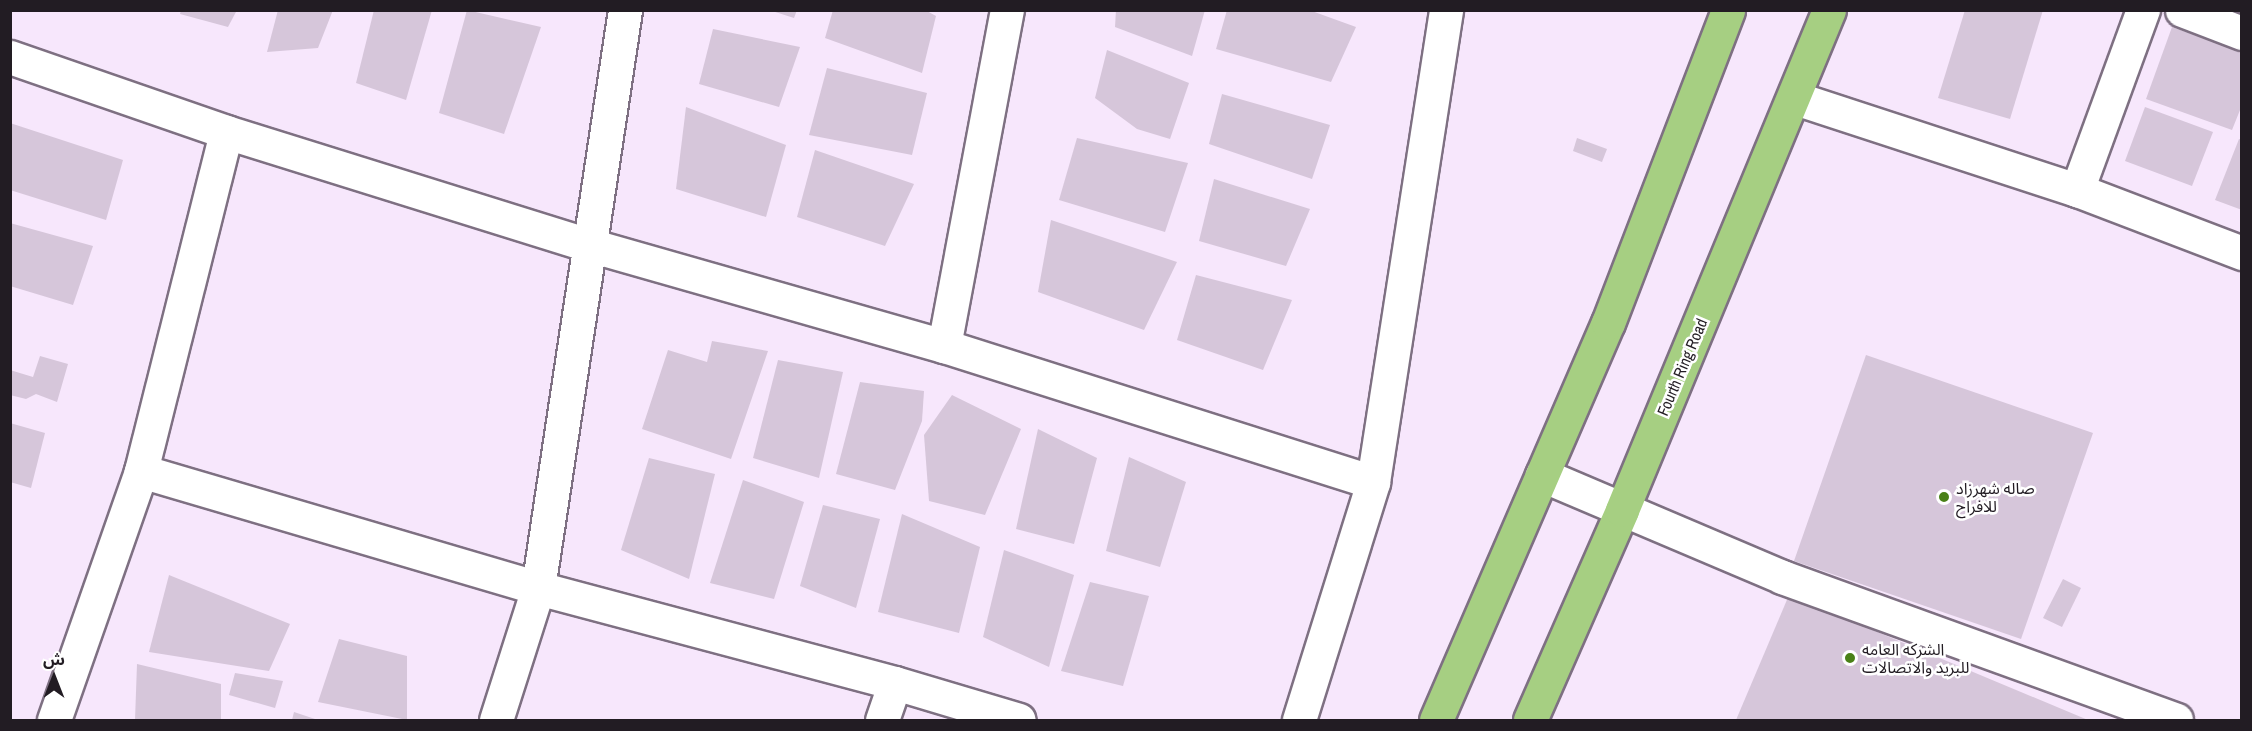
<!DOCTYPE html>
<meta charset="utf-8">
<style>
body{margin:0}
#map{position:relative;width:2252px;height:731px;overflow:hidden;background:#f7e7fc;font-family:"Archivo Narrow","Noto Sans Arabic",sans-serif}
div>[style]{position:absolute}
.building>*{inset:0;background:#d6c6da}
.roads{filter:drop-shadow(2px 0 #7e7082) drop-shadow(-2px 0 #7e7082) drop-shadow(0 2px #7e7082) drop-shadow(0 -2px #7e7082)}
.street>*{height:33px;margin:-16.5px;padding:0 16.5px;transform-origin:16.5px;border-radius:16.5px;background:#fff}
.primary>*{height:33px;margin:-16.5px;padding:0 16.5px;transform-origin:16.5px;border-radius:16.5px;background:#a6cf82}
.dots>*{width:16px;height:16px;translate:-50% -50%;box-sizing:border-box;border:3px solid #fff;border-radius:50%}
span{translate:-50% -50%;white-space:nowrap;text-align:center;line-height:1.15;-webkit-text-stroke:5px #fff;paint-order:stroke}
.street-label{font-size:16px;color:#221c23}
.poi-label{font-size:16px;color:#221c23}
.left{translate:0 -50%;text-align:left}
.frame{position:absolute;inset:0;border:12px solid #221c23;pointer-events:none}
.north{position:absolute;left:24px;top:647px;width:60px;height:60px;-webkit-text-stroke:4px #fff;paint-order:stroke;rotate:0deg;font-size:16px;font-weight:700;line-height:24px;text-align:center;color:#221c23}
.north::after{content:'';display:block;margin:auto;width:21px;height:27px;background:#221c23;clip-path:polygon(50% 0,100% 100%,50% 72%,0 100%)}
</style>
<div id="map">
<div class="building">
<div style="clip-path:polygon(181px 10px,237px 10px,228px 27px,180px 14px)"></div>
<div style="clip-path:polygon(278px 10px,333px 10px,318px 48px,267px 52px)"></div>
<div style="clip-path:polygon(374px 10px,432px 10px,406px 100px,356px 83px)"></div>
<div style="clip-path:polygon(467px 10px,541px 27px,504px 134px,439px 113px)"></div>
<div style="clip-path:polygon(769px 10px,797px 10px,794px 18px)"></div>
<div style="clip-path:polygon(833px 10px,925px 10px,936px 16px,922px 73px,825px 38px)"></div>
<div style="clip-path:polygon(1116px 10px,1205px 10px,1192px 56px,1115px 27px)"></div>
<div style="clip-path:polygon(1227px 10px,1309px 10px,1356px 27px,1331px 82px,1216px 49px)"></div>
<div style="clip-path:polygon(1965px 10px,2043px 10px,2010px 119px,1938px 98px)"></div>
<div style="clip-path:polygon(2172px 27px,2242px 52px,2242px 105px,2232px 130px,2146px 99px)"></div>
<div style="clip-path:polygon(713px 29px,800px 47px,779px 107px,699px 84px)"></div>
<div style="clip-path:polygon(1107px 50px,1189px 83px,1170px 139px,1137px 129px,1095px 98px)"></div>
<div style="clip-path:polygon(827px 68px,927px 93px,912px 155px,809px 135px)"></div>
<div style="clip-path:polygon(1222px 94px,1330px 125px,1312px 179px,1209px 144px)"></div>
<div style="clip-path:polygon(686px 107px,786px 145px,766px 217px,676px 189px)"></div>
<div style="clip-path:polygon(2145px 107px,2213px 132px,2192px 186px,2125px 161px)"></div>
<div style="clip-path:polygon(10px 123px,123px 160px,106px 220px,10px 190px)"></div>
<div style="clip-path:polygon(1077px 138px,1188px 163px,1165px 232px,1059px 200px)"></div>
<div style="clip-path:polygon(1577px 138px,1607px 149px,1602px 162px,1573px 151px)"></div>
<div style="clip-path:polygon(2239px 139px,2242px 140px,2242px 210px,2215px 200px)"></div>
<div style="clip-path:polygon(815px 150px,914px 184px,885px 246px,797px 217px)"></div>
<div style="clip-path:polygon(1214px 179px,1310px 209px,1286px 266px,1199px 241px)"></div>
<div style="clip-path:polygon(1051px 220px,1177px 262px,1144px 330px,1038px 292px)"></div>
<div style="clip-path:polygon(10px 223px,93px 246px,73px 305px,10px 286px)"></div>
<div style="clip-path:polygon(1196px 275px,1292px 300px,1263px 370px,1177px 340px)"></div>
<div style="clip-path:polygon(712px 341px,768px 351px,731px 459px,642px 429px,668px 350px,707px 362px)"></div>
<div style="clip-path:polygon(1866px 355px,2093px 433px,2021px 639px,1794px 561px)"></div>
<div style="clip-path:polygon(40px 356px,68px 364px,57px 402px,36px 394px,26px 399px,10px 395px,10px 370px,33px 377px)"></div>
<div style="clip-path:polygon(778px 360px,843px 372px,819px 478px,753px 458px)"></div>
<div style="clip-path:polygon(860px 382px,924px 391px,922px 421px,895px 490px,836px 474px)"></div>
<div style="clip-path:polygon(952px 395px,1021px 429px,985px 515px,929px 501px,924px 435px)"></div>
<div style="clip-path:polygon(10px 423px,45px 433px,31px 488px,10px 482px)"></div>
<div style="clip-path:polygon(1038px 429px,1097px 458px,1074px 544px,1016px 529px)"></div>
<div style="clip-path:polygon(1129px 457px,1186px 482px,1160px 567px,1106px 551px)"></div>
<div style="clip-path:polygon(649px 458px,715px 474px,689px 579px,621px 550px)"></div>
<div style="clip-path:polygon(743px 480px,804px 502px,774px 599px,710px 583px)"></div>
<div style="clip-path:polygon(823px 505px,880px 519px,856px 608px,800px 586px)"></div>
<div style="clip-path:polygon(902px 514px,980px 547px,959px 633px,878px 612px)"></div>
<div style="clip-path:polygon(1004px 550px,1074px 575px,1049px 667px,983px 637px)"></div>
<div style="clip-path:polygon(169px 575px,290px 624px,269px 671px,149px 652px)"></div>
<div style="clip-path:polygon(2063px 579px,2081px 588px,2062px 627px,2043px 618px)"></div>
<div style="clip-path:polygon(1090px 582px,1149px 596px,1123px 686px,1061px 671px)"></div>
<div style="clip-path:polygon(1789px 595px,2088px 720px,1736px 720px)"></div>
<div style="clip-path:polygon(339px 639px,407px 656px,407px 720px,318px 702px)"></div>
<div style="clip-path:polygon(137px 664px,221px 684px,221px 720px,135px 720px)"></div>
<div style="clip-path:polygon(235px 673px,283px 681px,275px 708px,229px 695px)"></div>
<div style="clip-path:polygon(294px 712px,318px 720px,292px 720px)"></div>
</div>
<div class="roads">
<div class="street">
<div style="left:2182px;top:10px;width:64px;rotate:21deg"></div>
<div style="left:10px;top:57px;width:229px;rotate:19.1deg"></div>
<div style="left:226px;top:132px;width:380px;rotate:17.3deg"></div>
<div style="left:589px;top:245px;width:369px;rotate:15.9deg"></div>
<div style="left:944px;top:346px;width:450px;rotate:17.6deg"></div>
<div style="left:1795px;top:98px;width:297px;rotate:18.1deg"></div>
<div style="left:2077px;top:190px;width:177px;rotate:20.9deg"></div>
<div style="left:2077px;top:190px;width:192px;rotate:-69.9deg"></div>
<div style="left:944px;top:346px;width:342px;rotate:-79.4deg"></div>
<div style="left:141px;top:471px;width:414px;rotate:16.4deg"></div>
<div style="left:538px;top:588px;width:369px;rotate:14.9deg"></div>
<div style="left:895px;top:683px;width:129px;rotate:16.6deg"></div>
<div style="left:1542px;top:475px;width:261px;rotate:23deg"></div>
<div style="left:1782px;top:577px;width:419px;rotate:19.9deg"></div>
<div style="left:54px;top:720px;width:264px;rotate:-70.7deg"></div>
<div style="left:141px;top:471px;width:349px;rotate:-75.9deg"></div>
<div style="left:496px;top:720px;width:139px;rotate:-72.3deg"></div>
<div style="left:538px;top:588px;width:585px;rotate:-81.44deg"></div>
<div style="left:882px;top:720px;width:39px;rotate:-71deg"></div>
<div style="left:1299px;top:720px;width:249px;rotate:-72.7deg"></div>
<div style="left:1373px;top:482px;width:478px;rotate:-81.2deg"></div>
</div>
<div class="primary">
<div style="left:1436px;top:720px;width:433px;rotate:-66.6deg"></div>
<div style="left:1608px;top:323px;width:335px;rotate:-69deg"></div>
<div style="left:1530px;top:720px;width:229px;rotate:-66.3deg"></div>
<div style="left:1622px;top:510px;width:541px;rotate:-67.51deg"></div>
</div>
</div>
<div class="dots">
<div style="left:1944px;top:497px;background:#498017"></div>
<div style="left:1850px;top:658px;background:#498017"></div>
</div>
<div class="street-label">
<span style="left:1682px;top:367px;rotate:-67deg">Fourth Ring Road</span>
</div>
<div class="poi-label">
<span class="left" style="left:1956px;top:497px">صاله شهرزاد<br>للافراح</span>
<span class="left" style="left:1862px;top:658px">الشركه العامه<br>للبريد والاتصالات</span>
</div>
<div class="frame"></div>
<div class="north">ش</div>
</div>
